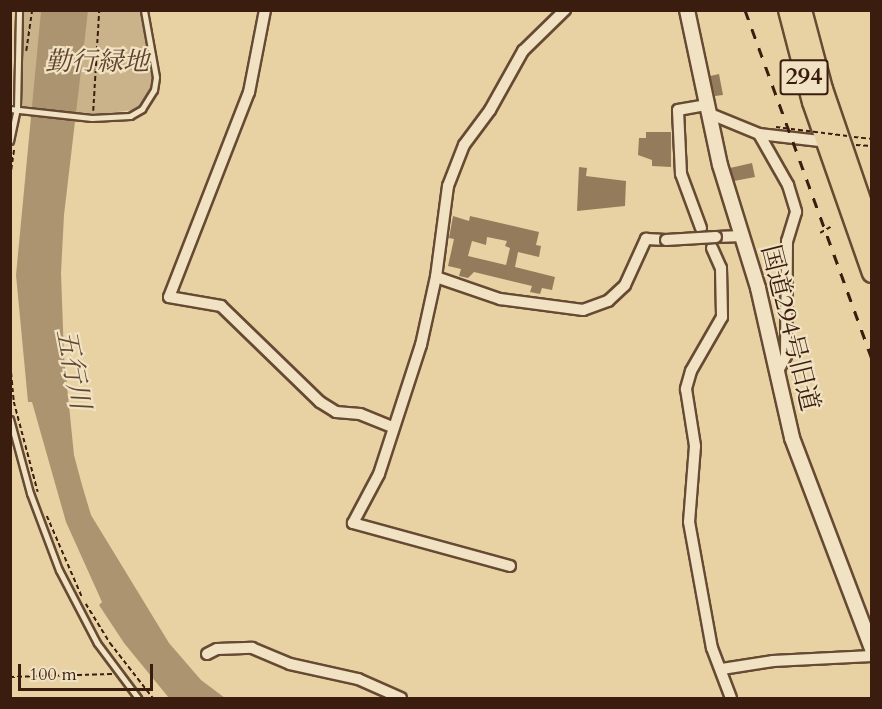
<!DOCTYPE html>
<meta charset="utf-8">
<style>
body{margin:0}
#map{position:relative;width:882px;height:709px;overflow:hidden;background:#e8d2a3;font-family:Cardo,"Noto Serif JP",serif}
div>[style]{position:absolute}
.green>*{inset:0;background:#cab38a}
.water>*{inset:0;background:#ad9470}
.building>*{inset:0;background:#947b5b}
.path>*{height:1.5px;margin-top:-0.75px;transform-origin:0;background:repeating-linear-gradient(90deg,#3a1d0e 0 4.5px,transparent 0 7.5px)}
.roads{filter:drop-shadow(2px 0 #664a33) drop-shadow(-2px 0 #664a33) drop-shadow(0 2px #664a33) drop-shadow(0 -2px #664a33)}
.service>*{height:5px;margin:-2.5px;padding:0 2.5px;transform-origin:2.5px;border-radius:2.5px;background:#f0e2c3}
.minor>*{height:10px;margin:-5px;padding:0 5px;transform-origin:5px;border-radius:5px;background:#f0e2c3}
.tertiary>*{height:14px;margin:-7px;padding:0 7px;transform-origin:7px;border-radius:7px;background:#f0e2c3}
.trunk>*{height:18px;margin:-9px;padding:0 9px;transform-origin:9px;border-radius:9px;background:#e8d2a3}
.rail>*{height:3px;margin-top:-1.5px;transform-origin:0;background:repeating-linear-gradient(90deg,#3a1d0e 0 10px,transparent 0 20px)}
.path-bridge>*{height:1.5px;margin-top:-0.75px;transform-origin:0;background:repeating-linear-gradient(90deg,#3a1d0e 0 4.5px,transparent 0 7.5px)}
.bridges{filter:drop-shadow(2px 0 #664a33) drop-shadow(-2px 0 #664a33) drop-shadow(0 2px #664a33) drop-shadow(0 -2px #664a33)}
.minor-bridge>*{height:10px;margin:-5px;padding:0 5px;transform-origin:5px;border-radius:5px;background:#f0e2c3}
span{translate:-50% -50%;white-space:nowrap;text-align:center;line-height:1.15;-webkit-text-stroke:4.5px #f0e2c3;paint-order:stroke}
.shield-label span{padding:2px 4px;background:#f0e2c3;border:2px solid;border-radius:4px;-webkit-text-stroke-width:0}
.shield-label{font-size:24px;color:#3a1d0e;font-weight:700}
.park-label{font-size:26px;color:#5e422d;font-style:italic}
.street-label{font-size:26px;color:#3a1d0e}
.water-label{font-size:27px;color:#624730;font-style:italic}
.frame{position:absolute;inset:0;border:12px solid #3a1d0e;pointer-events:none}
.scale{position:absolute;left:18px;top:664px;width:135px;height:27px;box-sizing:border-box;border:3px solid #3a1d0e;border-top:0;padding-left:8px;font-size:18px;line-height:21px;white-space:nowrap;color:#3a1d0e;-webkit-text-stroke:4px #f0e2c3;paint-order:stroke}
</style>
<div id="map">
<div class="green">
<div style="clip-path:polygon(23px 11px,140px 11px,153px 75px,151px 88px,139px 109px,94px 115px,23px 106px)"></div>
</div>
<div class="water">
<div style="clip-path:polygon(41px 11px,88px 11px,64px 215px,61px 273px,64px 356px,74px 455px,82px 485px,91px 515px,169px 643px,201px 680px,225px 698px,169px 698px,124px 643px,99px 605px,102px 602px,66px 522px,32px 402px,28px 402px,16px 275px)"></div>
</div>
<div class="building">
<div style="clip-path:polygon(719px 74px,723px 95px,715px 96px,710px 76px)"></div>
<div style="clip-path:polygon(646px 132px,671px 132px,671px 167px,652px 166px,652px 160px,638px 155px,639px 138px,646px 138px)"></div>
<div style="clip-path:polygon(752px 163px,755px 177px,734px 181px,730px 168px)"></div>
<div style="clip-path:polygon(579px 167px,587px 168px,586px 176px,626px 181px,625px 206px,577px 211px)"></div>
<div style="clip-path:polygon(evenodd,453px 216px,469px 221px,470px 216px,539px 232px,536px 245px,541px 246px,539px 257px,518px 252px,515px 267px,555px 277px,552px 290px,542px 288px,540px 294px,530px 292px,532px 286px,474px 272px,468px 278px,459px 276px,461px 269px,448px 266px,454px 239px,449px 238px,453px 216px,487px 237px,507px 241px,505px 246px,510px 248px,506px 265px,468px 256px,472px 241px,486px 245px,487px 237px)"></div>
</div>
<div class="path">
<div style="left:26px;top:51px;width:41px;rotate:-81.7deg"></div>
<div style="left:93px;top:111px;width:101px;rotate:-86.6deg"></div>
<div style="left:854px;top:137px;width:18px;rotate:6deg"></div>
<div style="left:856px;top:145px;width:16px;rotate:4deg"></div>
<div style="left:10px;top:177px;width:29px;rotate:-82deg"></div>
<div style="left:820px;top:233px;width:14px;rotate:-30deg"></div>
<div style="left:10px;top:358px;width:44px;rotate:84.8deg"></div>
<div style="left:14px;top:402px;width:93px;rotate:75.1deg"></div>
<div style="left:47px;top:516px;width:88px;rotate:66.6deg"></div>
<div style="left:86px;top:604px;width:46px;rotate:58.4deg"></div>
<div style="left:110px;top:643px;width:70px;rotate:52deg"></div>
<div style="left:10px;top:677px;width:102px;rotate:-1.7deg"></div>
</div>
<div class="roads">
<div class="service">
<div style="left:10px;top:109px;width:82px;rotate:6.3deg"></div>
<div style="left:92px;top:118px;width:38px;rotate:-3deg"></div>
<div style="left:130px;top:116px;width:14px;rotate:-30deg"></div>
<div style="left:142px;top:109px;width:22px;rotate:-58deg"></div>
<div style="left:154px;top:90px;width:13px;rotate:-81deg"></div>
<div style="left:156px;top:77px;width:68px;rotate:-100.2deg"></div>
<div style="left:10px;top:141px;width:33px;rotate:-78deg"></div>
<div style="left:17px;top:109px;width:99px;rotate:-88.8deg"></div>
<div style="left:10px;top:419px;width:77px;rotate:74.9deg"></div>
<div style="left:30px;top:493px;width:82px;rotate:69.4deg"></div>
<div style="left:59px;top:570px;width:82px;rotate:62.5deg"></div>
<div style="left:97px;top:643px;width:69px;rotate:53.3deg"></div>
</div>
<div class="minor">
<div style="left:265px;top:10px;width:84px;rotate:101deg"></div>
<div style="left:249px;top:92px;width:220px;rotate:111.3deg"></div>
<div style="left:169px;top:297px;width:53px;rotate:9.8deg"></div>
<div style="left:221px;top:306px;width:138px;rotate:44.1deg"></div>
<div style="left:320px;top:402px;width:19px;rotate:32deg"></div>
<div style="left:336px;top:412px;width:24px;rotate:5deg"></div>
<div style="left:360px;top:414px;width:35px;rotate:22deg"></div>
<div style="left:708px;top:113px;width:55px;rotate:22.4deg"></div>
<div style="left:759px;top:134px;width:70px;rotate:6.5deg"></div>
<div style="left:759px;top:134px;width:59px;rotate:60.4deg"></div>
<div style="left:788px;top:185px;width:28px;rotate:73deg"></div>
<div style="left:796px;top:212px;width:30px;rotate:107deg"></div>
<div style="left:787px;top:241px;width:115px;rotate:90.5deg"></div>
<div style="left:786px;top:356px;width:19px;rotate:118deg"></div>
<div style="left:701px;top:228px;width:58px;rotate:-110.3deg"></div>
<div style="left:681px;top:174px;width:64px;rotate:-92.7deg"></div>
<div style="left:678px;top:110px;width:28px;rotate:-10deg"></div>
<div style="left:716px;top:237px;width:27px;rotate:-2deg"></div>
<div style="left:712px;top:248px;width:22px;rotate:66deg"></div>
<div style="left:721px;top:268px;width:49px;rotate:88.8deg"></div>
<div style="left:722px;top:317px;width:62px;rotate:119.9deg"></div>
<div style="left:691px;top:371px;width:19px;rotate:106deg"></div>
<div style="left:686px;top:389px;width:58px;rotate:81deg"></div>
<div style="left:695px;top:446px;width:76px;rotate:94.5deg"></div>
<div style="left:689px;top:522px;width:128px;rotate:79.7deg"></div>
<div style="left:712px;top:648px;width:53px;rotate:69.2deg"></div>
<div style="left:436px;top:277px;width:68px;rotate:19deg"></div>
<div style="left:500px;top:299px;width:84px;rotate:7.5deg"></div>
<div style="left:583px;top:310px;width:27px;rotate:-20deg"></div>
<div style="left:608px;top:301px;width:23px;rotate:-43deg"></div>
<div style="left:625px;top:285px;width:51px;rotate:-65.5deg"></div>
<div style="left:646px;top:239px;width:20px;rotate:3deg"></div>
<div style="left:510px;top:566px;width:163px;rotate:-164.7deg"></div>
<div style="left:353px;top:523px;width:55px;rotate:-62deg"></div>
<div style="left:379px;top:474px;width:136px;rotate:-72deg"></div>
<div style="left:421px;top:345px;width:70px;rotate:-77.6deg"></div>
<div style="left:436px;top:277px;width:92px;rotate:-82.5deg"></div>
<div style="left:448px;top:186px;width:44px;rotate:-68.7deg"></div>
<div style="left:464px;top:145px;width:44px;rotate:-53.4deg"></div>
<div style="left:490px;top:110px;width:68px;rotate:-60.8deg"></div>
<div style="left:523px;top:51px;width:59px;rotate:-44.3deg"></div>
<div style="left:207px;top:654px;width:11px;rotate:-27deg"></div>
<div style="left:217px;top:649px;width:35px;rotate:-2deg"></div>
<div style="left:252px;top:648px;width:41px;rotate:22.8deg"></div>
<div style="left:290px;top:664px;width:70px;rotate:12.4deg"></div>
<div style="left:358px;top:679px;width:47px;rotate:23.8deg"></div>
<div style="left:722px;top:669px;width:52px;rotate:-8.9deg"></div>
<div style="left:773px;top:661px;width:99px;rotate:-2.9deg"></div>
</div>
<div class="tertiary">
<div style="left:687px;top:10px;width:158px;rotate:78deg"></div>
<div style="left:720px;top:165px;width:129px;rotate:72.8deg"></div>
<div style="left:758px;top:288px;width:154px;rotate:77.2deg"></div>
<div style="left:792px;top:438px;width:226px;rotate:69.2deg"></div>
</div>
<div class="trunk">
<div style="left:788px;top:10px;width:95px;rotate:75.4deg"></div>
<div style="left:812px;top:102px;width:181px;rotate:70.7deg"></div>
<div style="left:802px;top:10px;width:82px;rotate:75.1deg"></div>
<div style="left:823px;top:89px;width:151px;rotate:71.1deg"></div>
</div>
</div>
<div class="rail">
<div style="left:745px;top:10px;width:371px;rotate:70deg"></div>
</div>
<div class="path-bridge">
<div style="left:776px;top:127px;width:72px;rotate:7.2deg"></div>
</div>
<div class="bridges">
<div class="minor-bridge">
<div style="left:666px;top:240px;width:50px;rotate:-3.4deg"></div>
</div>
</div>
<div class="shield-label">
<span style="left:804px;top:77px">294</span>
</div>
<div class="park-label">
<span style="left:97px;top:62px">勤行緑地</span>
</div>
<div class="street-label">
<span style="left:790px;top:328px;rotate:76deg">国道294号旧道</span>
</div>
<div class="water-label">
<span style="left:73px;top:369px;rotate:79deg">五行川</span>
</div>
<div class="frame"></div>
<div class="scale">100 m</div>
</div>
